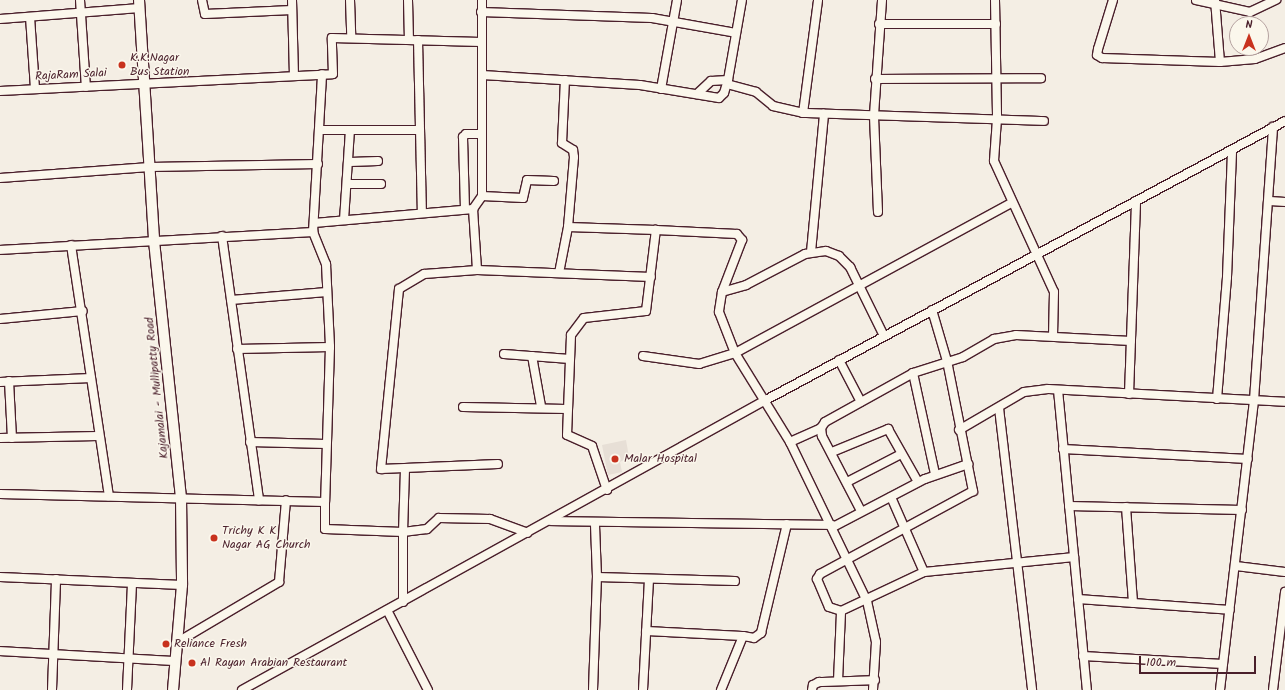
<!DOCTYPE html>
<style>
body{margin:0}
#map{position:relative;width:1285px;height:690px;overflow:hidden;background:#f4eee4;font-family:Kalam,sans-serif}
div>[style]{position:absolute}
.built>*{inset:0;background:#e7dfd6}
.roads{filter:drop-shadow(1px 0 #4a1f2b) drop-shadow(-1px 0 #4a1f2b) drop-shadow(0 1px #4a1f2b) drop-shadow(0 -1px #4a1f2b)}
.minor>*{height:8px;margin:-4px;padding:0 4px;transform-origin:4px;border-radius:4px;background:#fbf7ec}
.major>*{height:10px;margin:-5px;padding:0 5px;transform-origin:5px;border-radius:5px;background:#fbf7ec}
.dots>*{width:11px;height:11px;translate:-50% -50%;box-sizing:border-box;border:2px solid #fbf7ec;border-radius:50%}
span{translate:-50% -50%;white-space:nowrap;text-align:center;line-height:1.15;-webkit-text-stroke:3px #fbf7ec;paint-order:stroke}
.poi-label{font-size:12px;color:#4a1f2b}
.left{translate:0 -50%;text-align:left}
.street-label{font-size:12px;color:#4a1f2b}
.north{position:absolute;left:1229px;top:16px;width:40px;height:40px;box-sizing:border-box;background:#fbf7ec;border:1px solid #b4a19f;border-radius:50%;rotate:0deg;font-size:11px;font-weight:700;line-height:16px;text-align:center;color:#4a1f2b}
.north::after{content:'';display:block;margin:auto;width:14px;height:18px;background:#c8321e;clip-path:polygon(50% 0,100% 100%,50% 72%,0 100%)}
.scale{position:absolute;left:1139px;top:656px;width:117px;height:18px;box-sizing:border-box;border:2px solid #4a1f2b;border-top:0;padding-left:5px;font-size:12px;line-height:14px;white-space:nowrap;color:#4a1f2b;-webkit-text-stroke:3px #fbf7ec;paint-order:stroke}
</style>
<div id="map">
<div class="built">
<div style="clip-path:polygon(626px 440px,629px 457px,620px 462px,622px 472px,608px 475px,602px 445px)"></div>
</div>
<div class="roads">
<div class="minor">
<div style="left:80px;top:0;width:87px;rotate:86.1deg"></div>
<div style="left:202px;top:0;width:14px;rotate:78deg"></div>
<div style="left:205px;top:14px;width:87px;rotate:-2.6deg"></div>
<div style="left:292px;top:0;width:76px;rotate:88.5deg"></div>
<div style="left:350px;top:0;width:38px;rotate:88deg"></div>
<div style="left:408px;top:0;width:40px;rotate:88.6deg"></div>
<div style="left:995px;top:0;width:119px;rotate:89deg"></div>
<div style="left:997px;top:119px;width:42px;rotate:94.1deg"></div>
<div style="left:994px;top:161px;width:144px;rotate:65.4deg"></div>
<div style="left:1054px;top:292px;width:44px;rotate:91.3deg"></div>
<div style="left:1113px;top:0;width:51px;rotate:107deg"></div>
<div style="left:1098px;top:49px;width:6px;rotate:99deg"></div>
<div style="left:1097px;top:55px;width:6px;rotate:31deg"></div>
<div style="left:1102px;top:58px;width:118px;rotate:1.9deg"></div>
<div style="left:1220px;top:62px;width:35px;rotate:-5deg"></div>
<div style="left:1255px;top:59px;width:32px;rotate:-20deg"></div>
<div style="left:1196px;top:0;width:55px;rotate:12.5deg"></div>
<div style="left:1250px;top:12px;width:29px;rotate:-25deg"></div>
<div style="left:1215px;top:0;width:62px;rotate:85.4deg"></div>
<div style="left:481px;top:12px;width:171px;rotate:2deg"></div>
<div style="left:652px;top:18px;width:85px;rotate:10.1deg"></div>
<div style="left:30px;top:17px;width:72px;rotate:86deg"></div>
<div style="left:0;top:19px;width:140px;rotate:-4.5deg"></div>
<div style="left:879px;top:24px;width:117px"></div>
<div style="left:418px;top:40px;width:173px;rotate:88.7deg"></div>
<div style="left:482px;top:75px;width:158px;rotate:3.6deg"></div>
<div style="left:640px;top:85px;width:80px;rotate:9.3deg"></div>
<div style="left:719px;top:98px;width:7px;rotate:-45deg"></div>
<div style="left:724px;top:93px;width:14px;rotate:-73deg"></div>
<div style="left:728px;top:80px;width:81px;rotate:-80.1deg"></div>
<div style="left:875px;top:79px;width:166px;rotate:-0.3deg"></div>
<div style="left:727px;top:84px;width:30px;rotate:15deg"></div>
<div style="left:756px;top:92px;width:22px;rotate:39deg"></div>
<div style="left:773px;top:106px;width:31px;rotate:13deg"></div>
<div style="left:803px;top:113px;width:241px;rotate:1.9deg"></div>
<div style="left:661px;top:89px;width:90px;rotate:-79.8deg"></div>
<div style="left:0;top:91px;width:333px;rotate:-2.9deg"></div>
<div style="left:333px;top:74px;width:36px;rotate:-92deg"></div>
<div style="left:332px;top:38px;width:149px;rotate:1.5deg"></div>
<div style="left:697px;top:94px;width:19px;rotate:-43deg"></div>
<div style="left:711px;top:81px;width:17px;rotate:-3deg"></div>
<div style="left:803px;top:113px;width:114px;rotate:-82.4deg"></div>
<div style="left:319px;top:130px;width:100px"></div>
<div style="left:350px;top:162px;width:28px;rotate:-2deg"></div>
<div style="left:0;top:178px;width:150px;rotate:-4.2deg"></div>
<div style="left:150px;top:167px;width:168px;rotate:-1deg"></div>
<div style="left:348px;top:184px;width:33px"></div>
<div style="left:482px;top:196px;width:41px;rotate:2.8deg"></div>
<div style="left:523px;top:198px;width:18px;rotate:-77deg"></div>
<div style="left:527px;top:180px;width:27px;rotate:2deg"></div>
<div style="left:1270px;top:201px;width:15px;rotate:4deg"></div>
<div style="left:465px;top:209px;width:72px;rotate:-91.6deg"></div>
<div style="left:463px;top:137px;width:4px;rotate:-45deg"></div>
<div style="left:466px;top:134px;width:16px"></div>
<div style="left:473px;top:209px;width:16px;rotate:-55deg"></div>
<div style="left:482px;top:196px;width:196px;rotate:-90deg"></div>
<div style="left:878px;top:212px;width:97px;rotate:-92.4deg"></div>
<div style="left:874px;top:115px;width:115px;rotate:-86deg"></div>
<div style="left:344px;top:220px;width:90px;rotate:-86.2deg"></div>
<div style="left:314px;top:223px;width:160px;rotate:-5deg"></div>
<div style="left:473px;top:209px;width:61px;rotate:86.2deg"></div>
<div style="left:477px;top:270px;width:174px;rotate:2.3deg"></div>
<div style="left:568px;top:227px;width:88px;rotate:2deg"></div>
<div style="left:313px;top:232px;width:35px;rotate:68deg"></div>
<div style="left:326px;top:264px;width:83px;rotate:87.2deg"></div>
<div style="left:330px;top:347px;width:155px;rotate:91.8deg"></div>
<div style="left:222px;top:236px;width:267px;rotate:82deg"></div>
<div style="left:71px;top:245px;width:254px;rotate:81.4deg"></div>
<div style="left:0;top:250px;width:314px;rotate:-3.3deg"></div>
<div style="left:313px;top:232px;width:158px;rotate:-86.7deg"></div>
<div style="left:811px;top:252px;width:139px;rotate:-84.6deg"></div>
<div style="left:477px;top:270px;width:53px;rotate:175.7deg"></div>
<div style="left:424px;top:274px;width:29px;rotate:149deg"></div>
<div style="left:399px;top:289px;width:181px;rotate:95.7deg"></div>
<div style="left:381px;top:469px;width:117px;rotate:-2.4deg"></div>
<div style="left:559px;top:273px;width:47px;rotate:-78.9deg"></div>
<div style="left:568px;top:227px;width:70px;rotate:-85.1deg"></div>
<div style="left:574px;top:157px;width:7px;rotate:-98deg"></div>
<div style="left:573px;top:150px;width:13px;rotate:-148deg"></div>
<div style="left:562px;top:143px;width:63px;rotate:-87.3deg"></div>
<div style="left:722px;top:292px;width:25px;rotate:-16deg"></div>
<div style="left:746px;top:285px;width:67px;rotate:-27.7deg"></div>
<div style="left:805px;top:254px;width:21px;rotate:-8deg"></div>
<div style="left:826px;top:251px;width:14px;rotate:21deg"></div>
<div style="left:839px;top:256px;width:16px;rotate:45deg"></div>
<div style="left:850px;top:267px;width:77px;rotate:63.8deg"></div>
<div style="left:231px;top:300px;width:96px;rotate:-4.8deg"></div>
<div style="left:932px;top:310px;width:53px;rotate:73.6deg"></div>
<div style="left:947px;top:361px;width:133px;rotate:78.7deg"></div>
<div style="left:973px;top:491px;width:174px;rotate:151.5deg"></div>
<div style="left:820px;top:574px;width:6px;rotate:121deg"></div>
<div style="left:817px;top:579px;width:30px;rotate:67deg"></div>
<div style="left:829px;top:607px;width:13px;rotate:18deg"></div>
<div style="left:841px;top:611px;width:92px;rotate:-25.2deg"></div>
<div style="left:924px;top:572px;width:151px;rotate:-5.7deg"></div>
<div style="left:0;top:319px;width:83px;rotate:-5.5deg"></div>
<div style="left:237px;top:349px;width:93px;rotate:-1.2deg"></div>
<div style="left:504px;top:354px;width:66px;rotate:4.3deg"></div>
<div style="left:532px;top:356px;width:51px;rotate:79.8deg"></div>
<div style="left:643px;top:356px;width:57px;rotate:8.1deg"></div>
<div style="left:699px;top:364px;width:38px;rotate:-17deg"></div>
<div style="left:735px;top:353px;width:314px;rotate:-28.5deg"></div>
<div style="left:839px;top:360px;width:47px;rotate:62.4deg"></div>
<div style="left:913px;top:373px;width:103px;rotate:77.7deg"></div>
<div style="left:9px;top:381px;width:57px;rotate:87deg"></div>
<div style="left:0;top:382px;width:91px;rotate:-2.5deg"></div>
<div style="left:1058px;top:390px;width:301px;rotate:84.5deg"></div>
<div style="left:1129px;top:394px;width:193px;rotate:-87.9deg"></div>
<div style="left:1217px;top:399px;width:122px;rotate:-85.3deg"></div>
<div style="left:1227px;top:277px;width:127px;rotate:-87.7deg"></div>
<div style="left:463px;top:407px;width:104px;rotate:1.1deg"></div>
<div style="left:999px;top:408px;width:284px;rotate:83.3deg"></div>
<div style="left:959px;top:430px;width:75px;rotate:-30.3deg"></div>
<div style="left:1024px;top:392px;width:24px;rotate:-7deg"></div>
<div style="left:1048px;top:389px;width:237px;rotate:3.1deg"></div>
<div style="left:0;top:438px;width:98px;rotate:-1.2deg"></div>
<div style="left:250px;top:442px;width:76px;rotate:1.5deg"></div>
<div style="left:790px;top:442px;width:34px;rotate:-24deg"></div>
<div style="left:1063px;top:449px;width:185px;rotate:3.1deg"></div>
<div style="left:832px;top:452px;width:61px;rotate:-22.3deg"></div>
<div style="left:888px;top:429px;width:61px;rotate:60.5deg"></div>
<div style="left:405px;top:469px;width:63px;rotate:91.8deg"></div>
<div style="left:403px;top:532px;width:24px;rotate:-7deg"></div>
<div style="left:427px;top:529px;width:16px;rotate:-43deg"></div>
<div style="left:439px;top:518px;width:51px;rotate:1.1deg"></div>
<div style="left:490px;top:519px;width:40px;rotate:20.2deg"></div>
<div style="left:847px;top:482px;width:61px;rotate:-27.4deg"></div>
<div style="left:607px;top:490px;width:46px;rotate:-108.8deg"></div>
<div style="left:592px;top:446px;width:27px;rotate:-156deg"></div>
<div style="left:567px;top:435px;width:100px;rotate:-87.7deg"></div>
<div style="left:571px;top:335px;width:21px;rotate:-53deg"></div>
<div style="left:584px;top:318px;width:62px;rotate:-6.4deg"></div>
<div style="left:646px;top:311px;width:82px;rotate:-83deg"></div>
<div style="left:656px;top:230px;width:81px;rotate:2.8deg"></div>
<div style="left:737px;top:234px;width:8px;rotate:50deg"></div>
<div style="left:742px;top:240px;width:56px;rotate:111deg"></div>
<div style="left:722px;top:292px;width:20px;rotate:99deg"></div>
<div style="left:719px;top:312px;width:44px;rotate:68.7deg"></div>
<div style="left:735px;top:353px;width:105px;rotate:58.3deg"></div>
<div style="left:790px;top:442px;width:177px;rotate:64.2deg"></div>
<div style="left:867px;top:601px;width:42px;rotate:77.6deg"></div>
<div style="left:876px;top:642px;width:48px;rotate:93.6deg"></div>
<div style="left:0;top:494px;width:325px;rotate:1.4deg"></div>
<div style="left:325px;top:502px;width:27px;rotate:90deg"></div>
<div style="left:325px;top:529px;width:78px;rotate:2.2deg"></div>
<div style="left:403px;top:532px;width:70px;rotate:90deg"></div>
<div style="left:891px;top:497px;width:82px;rotate:66.3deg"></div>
<div style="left:1069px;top:506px;width:173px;rotate:1.3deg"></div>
<div style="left:1126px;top:507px;width:96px;rotate:85.8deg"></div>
<div style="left:861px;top:511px;width:85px;rotate:-117.5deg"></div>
<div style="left:822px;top:436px;width:8px;rotate:-97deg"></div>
<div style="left:821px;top:428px;width:7px;rotate:-56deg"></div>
<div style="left:825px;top:422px;width:101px;rotate:-29.1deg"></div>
<div style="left:913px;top:373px;width:52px;rotate:-17.7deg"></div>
<div style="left:963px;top:357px;width:36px;rotate:-30deg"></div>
<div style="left:994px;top:339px;width:22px;rotate:-10deg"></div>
<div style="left:1016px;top:335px;width:115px;rotate:3deg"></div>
<div style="left:551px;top:521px;width:281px;rotate:0.8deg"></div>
<div style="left:833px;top:527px;width:104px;rotate:-27.6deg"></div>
<div style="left:925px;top:479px;width:46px;rotate:-19.2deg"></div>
<div style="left:1236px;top:566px;width:49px;rotate:7deg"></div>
<div style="left:0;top:577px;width:182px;rotate:2.5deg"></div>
<div style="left:597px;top:577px;width:138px;rotate:1.7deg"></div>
<div style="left:1078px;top:599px;width:152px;rotate:4.1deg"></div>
<div style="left:387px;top:610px;width:90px;rotate:62.9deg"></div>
<div style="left:646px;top:631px;width:97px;rotate:3deg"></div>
<div style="left:176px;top:643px;width:120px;rotate:-30.6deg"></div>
<div style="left:279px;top:582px;width:82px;rotate:-85.1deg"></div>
<div style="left:0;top:651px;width:174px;rotate:3.3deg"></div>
<div style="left:1083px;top:656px;width:140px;rotate:3.3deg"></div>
<div style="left:838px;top:681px;width:70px;rotate:-87.5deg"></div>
<div style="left:52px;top:690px;width:111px;rotate:-87.9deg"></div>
<div style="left:127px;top:690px;width:107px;rotate:-87.3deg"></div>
<div style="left:242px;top:690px;width:597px;rotate:-28.97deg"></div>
<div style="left:764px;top:401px;width:591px;rotate:-28.25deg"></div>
<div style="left:593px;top:690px;width:113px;rotate:-88deg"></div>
<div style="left:597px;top:577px;width:53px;rotate:-92.2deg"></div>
<div style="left:643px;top:690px;width:111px;rotate:-86.9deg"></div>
<div style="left:721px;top:690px;width:58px;rotate:-67.8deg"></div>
<div style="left:743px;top:636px;width:11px;rotate:10deg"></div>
<div style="left:754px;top:638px;width:9px;rotate:-36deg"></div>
<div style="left:761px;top:633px;width:112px;rotate:-76.6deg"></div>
<div style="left:812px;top:690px;width:5px;rotate:-79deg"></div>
<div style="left:813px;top:685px;width:7px;rotate:-27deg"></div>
<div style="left:819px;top:682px;width:56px;rotate:-2deg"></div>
<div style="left:1220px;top:690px;width:292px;rotate:-83.3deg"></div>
<div style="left:1254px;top:400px;width:274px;rotate:-86deg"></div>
<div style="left:1273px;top:690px;width:99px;rotate:-83deg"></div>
</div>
<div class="major">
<div style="left:139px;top:0;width:241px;rotate:86.4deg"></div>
<div style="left:154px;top:241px;width:257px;rotate:84deg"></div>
<div style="left:181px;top:497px;width:88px;rotate:89.3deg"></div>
<div style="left:182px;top:585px;width:105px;rotate:94.9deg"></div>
</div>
</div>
<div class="dots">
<div style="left:122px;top:65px;background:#c8321e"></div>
<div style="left:615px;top:459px;background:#c8321e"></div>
<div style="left:214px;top:538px;background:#c8321e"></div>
<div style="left:166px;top:644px;background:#c8321e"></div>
<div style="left:192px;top:663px;background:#c8321e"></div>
</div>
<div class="poi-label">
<span class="left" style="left:130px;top:65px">K.K.Nagar<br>Bus Station</span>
<span class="left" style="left:624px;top:459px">Malar Hospital</span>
<span class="left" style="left:222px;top:538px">Trichy K K<br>Nagar AG Church</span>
<span class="left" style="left:174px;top:644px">Reliance Fresh</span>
<span class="left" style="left:200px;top:663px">Al Rayan Arabian Restaurant</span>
</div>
<div class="street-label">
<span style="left:71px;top:75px;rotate:-3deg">RajaRam Salai</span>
<span style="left:157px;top:388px;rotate:-96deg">Kajamalai - Mullipatty Road</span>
</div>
<div class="north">N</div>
<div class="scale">100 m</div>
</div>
